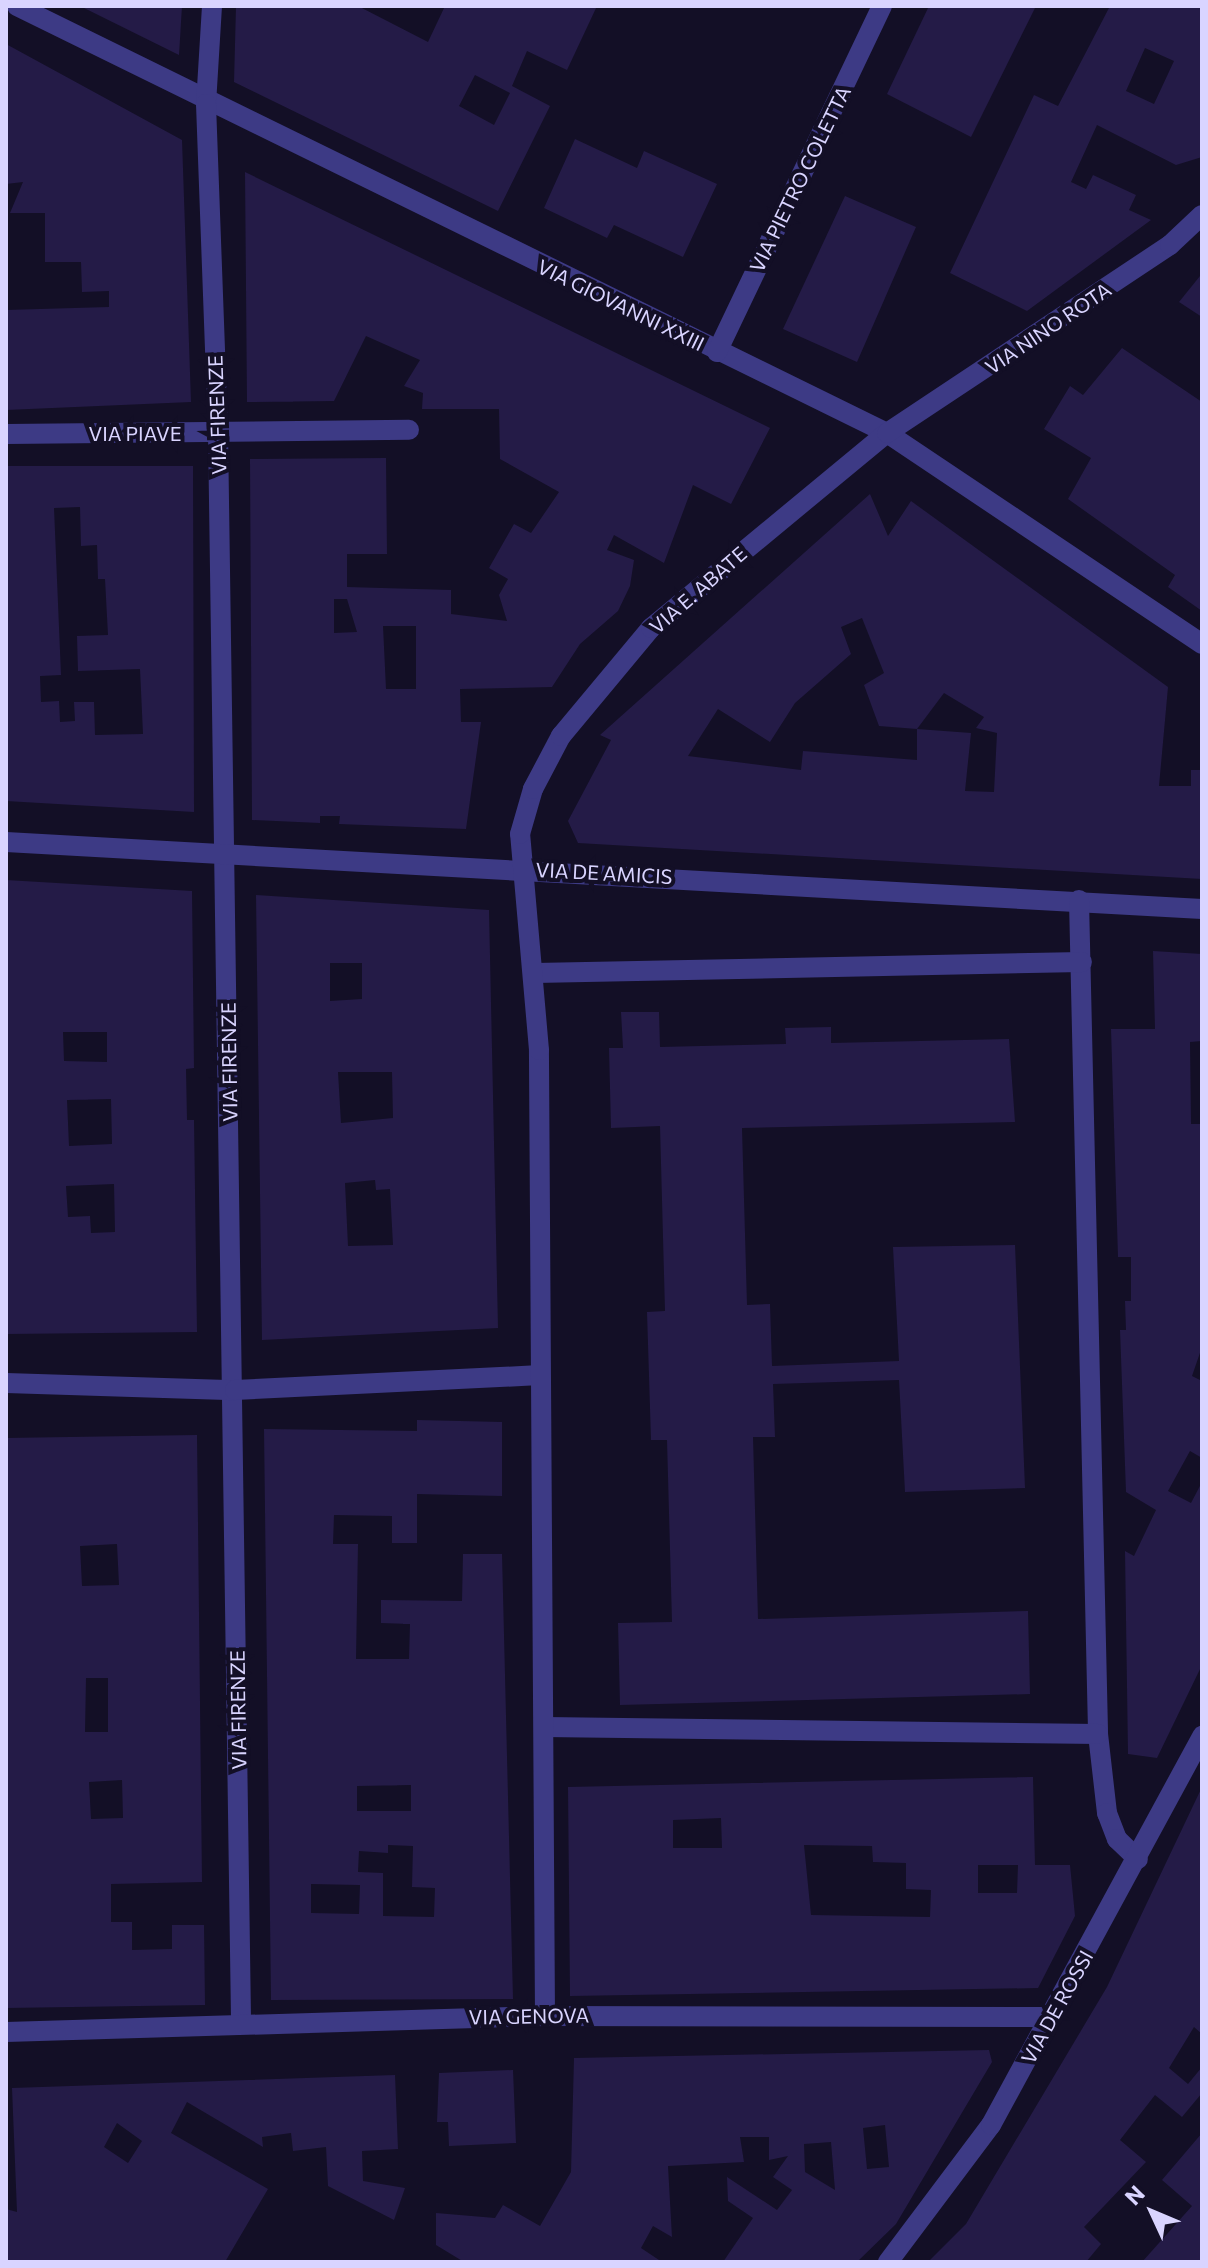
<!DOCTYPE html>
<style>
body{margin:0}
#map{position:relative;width:1208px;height:2268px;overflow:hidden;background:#130f26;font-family:Commissioner,sans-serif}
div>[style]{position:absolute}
.building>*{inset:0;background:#241b47}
.street>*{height:20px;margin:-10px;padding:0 10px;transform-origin:10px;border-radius:10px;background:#3d3a85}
span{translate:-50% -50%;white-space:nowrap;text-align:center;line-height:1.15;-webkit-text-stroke:8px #130f26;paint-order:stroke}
.street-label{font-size:20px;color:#d9d4ff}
.frame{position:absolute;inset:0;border:8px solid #d9d4ff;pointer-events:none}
.north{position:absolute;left:1112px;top:2172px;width:80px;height:80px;-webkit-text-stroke:6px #130f26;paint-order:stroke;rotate:314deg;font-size:22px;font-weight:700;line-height:32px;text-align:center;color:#d9d4ff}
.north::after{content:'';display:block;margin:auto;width:28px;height:36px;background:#d9d4ff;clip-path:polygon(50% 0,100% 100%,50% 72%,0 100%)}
</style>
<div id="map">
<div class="building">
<div style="clip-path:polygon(80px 6px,182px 6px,179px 55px)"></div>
<div style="clip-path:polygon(evenodd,236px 6px,358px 6px,428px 42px,445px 6px,597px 6px,567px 70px,527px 51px,512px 86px,550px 106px,498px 211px,234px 82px,236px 6px,475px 75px,510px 93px,494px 125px,459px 106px,475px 75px)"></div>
<div style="clip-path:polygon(929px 6px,1036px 6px,971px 137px,887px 94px)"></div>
<div style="clip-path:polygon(evenodd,1110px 6px,1202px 6px,1202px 157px,1176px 165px,1097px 125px,1071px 182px,1086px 189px,1093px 175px,1136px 195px,1129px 210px,1151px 220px,1027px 311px,950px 273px,1034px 95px,1058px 106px,1110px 6px,1145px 48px,1174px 61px,1154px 104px,1126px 91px,1145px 48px)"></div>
<div style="clip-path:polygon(6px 44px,182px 140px,191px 402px,6px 410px,6px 310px,109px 307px,109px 291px,82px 292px,81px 262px,45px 262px,45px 213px,10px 213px,23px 182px,6px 184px)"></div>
<div style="clip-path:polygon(575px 139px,637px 168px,644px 151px,717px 184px,683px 257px,614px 225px,607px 238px,544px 208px)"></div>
<div style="clip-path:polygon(evenodd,245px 172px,770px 428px,731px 504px,693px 485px,664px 563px,614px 535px,607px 550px,634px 560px,630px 586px,618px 611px,580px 644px,552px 687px,460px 689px,461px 722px,481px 722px,466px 829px,339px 824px,340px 816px,320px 816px,320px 823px,252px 820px,250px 459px,386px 458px,387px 554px,347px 554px,347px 587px,451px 590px,451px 614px,507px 621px,499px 595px,508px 579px,489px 568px,514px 524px,531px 533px,559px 492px,500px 459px,499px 409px,422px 409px,423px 393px,404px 386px,420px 360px,366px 336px,334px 401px,247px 402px,245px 172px,334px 599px,347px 599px,357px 632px,334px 633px,334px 599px,245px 172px,383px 626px,416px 626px,416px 689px,386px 689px,383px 626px)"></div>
<div style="clip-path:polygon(845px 196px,916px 227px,857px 362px,783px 329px)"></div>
<div style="clip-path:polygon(1200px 276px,1202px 277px,1202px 317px,1179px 302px)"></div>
<div style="clip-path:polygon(1122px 348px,1202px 402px,1202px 611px,1168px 587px,1175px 575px,1068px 499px,1091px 458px,1044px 429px,1070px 386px,1083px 395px)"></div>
<div style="clip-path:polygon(evenodd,6px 466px,193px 466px,194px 812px,6px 801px,6px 466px,80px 507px,81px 546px,97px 545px,98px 579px,105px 579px,108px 635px,77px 636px,78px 671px,140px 669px,143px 734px,95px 735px,94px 702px,74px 702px,75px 721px,60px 722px,59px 701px,41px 702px,40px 676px,61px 675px,54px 508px,80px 507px)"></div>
<div style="clip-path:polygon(evenodd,870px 494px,888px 536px,911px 501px,1168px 687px,1159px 786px,1191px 786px,1191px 770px,1202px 770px,1202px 879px,578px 843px,568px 821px,611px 740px,600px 735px,870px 494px,862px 618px,884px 673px,864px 685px,879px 726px,917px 729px,944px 693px,984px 717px,976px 728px,997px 733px,994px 792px,965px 791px,971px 733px,917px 729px,917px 760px,803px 751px,801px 770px,688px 756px,718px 709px,770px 742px,795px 703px,851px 654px,841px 627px,862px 618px)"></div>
<div style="clip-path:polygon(evenodd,6px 880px,192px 891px,194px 1068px,186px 1069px,187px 1120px,194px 1120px,197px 1332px,6px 1334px,6px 880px,63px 1032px,107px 1032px,107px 1062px,64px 1061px,63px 1032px,6px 880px,111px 1099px,112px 1144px,69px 1146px,67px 1100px,111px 1099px,6px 880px,114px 1184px,115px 1232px,91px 1233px,90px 1216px,68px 1217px,66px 1186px,114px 1184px)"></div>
<div style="clip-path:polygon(evenodd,256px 895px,489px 910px,498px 1328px,262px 1340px,256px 895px,330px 963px,362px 963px,362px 999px,330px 1001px,330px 963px,256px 895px,338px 1072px,392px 1072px,393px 1118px,341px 1123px,338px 1072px,256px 895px,375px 1180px,376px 1190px,390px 1189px,393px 1245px,348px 1246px,345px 1183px,375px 1180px)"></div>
<div style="clip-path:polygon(1153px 951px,1202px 954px,1202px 1041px,1190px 1042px,1191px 1124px,1202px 1124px,1202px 1347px,1192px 1376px,1202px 1381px,1202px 1458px,1190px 1451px,1168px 1491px,1191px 1503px,1202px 1482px,1202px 1665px,1157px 1758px,1128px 1754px,1125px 1551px,1134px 1556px,1156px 1510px,1126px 1492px,1120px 1330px,1126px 1330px,1125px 1301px,1131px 1301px,1131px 1257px,1118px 1257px,1111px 1029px,1155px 1029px)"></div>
<div style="clip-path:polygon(621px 1012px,659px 1012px,660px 1047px,786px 1044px,785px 1028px,831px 1027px,831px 1043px,1009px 1039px,1015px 1122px,742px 1128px,747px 1305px,770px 1304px,772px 1366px,899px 1361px,893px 1247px,1015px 1245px,1025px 1488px,905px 1492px,899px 1380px,773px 1384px,775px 1437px,753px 1437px,758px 1619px,1028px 1611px,1030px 1694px,620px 1705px,618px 1623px,672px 1622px,667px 1440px,651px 1440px,647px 1312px,665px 1311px,660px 1126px,611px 1128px,609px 1048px,623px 1048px)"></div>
<div style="clip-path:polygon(evenodd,417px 1420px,502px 1422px,502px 1496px,417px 1494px,417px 1543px,392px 1543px,392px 1516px,334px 1515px,333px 1544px,358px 1544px,356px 1659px,409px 1659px,410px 1624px,381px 1623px,381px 1600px,462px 1601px,463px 1554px,502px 1554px,513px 1999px,271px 2000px,264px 1429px,417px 1431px,417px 1420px,411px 1785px,411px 1811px,357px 1811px,357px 1786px,411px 1785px,417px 1420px,388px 1845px,413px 1846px,412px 1887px,435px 1888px,434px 1917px,383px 1916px,383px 1873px,358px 1872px,359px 1851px,388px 1853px,388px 1845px,417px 1420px,311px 1884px,360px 1885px,359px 1914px,311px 1913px,311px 1884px)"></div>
<div style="clip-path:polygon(evenodd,197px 1435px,202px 1882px,111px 1884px,111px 1922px,132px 1922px,132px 1950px,172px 1949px,172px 1925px,204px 1925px,205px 2005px,6px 2008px,6px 1438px,197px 1435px,117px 1544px,119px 1585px,82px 1586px,80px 1546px,117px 1544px,197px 1435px,86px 1678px,108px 1678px,108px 1732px,85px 1732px,86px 1678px,197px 1435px,122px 1780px,123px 1818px,91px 1819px,89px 1782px,122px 1780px)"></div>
<div style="clip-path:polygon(evenodd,1033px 1777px,1035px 1865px,1070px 1865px,1075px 1916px,1038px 1988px,570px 1996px,568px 1787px,1033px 1777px,721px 1818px,722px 1848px,673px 1848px,673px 1820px,721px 1818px,1033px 1777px,804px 1845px,872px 1846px,873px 1862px,906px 1863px,906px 1889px,931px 1890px,930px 1917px,811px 1915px,804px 1845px,1033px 1777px,978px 1865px,1018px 1865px,1017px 1893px,978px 1893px,978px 1865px)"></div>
<div style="clip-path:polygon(1202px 1787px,1202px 2034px,1194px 2027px,1169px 2068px,1188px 2084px,1202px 2067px,1202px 2093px,1182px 2117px,1155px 2095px,1120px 2140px,1146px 2162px,1084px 2227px,1101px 2244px,1086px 2262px,928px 2262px,966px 2224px,1107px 1987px)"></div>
<div style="clip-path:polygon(evenodd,989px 2050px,992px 2062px,896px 2224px,857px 2262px,723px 2262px,753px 2218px,728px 2201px,727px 2177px,777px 2210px,792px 2190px,773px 2177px,788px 2156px,769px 2160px,769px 2137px,740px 2137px,744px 2162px,668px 2166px,672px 2237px,653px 2226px,641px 2248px,662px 2262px,464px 2262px,436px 2245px,436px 2213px,495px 2218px,503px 2205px,540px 2226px,571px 2172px,574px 2058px,989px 2050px,885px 2125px,889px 2167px,867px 2169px,863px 2128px,885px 2125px,989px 2050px,831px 2142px,835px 2190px,805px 2172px,804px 2144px,831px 2142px)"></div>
<div style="clip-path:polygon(513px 2070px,516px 2143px,449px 2146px,448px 2122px,437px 2122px,439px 2073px)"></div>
<div style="clip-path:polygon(evenodd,395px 2075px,398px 2149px,362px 2151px,363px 2181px,405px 2188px,394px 2220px,328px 2186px,326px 2147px,293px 2151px,291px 2133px,262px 2137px,263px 2147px,187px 2102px,171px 2133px,268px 2189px,225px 2262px,6px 2262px,6px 2209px,17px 2212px,12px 2088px,395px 2075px,117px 2123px,142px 2141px,128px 2163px,104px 2147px,117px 2123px)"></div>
<div style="clip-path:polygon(1202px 2133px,1202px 2262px,1142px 2262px,1192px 2206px,1162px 2180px)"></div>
</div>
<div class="street">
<div style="left:17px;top:6px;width:969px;rotate:26.14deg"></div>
<div style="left:887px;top:433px;width:379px;rotate:33.8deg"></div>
<div style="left:212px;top:6px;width:98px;rotate:93.5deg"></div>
<div style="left:206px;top:104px;width:328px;rotate:87.9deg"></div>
<div style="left:218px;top:432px;width:1589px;rotate:89.17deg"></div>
<div style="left:717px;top:352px;width:383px;rotate:-64.5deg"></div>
<div style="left:6px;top:434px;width:403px;rotate:-0.6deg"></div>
<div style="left:6px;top:842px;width:1198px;rotate:3.21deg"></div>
<div style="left:1079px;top:900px;width:834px;rotate:88.69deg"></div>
<div style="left:1098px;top:1734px;width:80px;rotate:83.5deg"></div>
<div style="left:1107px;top:1813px;width:28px;rotate:69deg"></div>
<div style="left:1117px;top:1839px;width:29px;rotate:44deg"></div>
<div style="left:535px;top:973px;width:547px;rotate:-1.15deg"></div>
<div style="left:6px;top:1383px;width:229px;rotate:1.8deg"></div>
<div style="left:235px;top:1390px;width:305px;rotate:-2.8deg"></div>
<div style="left:544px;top:1727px;width:554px;rotate:0.72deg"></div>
<div style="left:545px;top:2016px;width:966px;rotate:-90.36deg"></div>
<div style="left:539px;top:1050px;width:217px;rotate:-95deg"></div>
<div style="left:520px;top:834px;width:47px;rotate:-73.9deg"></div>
<div style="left:533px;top:789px;width:60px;rotate:-62.2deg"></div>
<div style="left:561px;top:736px;width:141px;rotate:-50.2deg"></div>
<div style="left:651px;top:628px;width:306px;rotate:-39.6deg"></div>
<div style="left:887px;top:433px;width:340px;rotate:-33.6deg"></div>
<div style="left:1170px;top:245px;width:44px;rotate:-43.2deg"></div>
<div style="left:6px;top:2032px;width:539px;rotate:-1.7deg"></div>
<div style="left:545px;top:2016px;width:506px;rotate:0.11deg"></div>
<div style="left:888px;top:2262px;width:171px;rotate:-53.1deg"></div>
<div style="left:991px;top:2125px;width:443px;rotate:-61.5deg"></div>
</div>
<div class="street-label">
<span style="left:800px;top:179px;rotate:-64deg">VIA PIETRO COLETTA</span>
<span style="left:621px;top:305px;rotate:26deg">VIA GIOVANNI XXIII</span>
<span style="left:1048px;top:328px;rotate:-34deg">VIA NINO ROTA</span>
<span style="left:217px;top:415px;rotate:-92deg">VIA FIRENZE</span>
<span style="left:135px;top:433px">VIA PIAVE</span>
<span style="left:698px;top:590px;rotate:-41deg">VIA E. ABATE</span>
<span style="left:604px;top:873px;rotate:3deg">VIA DE AMICIS</span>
<span style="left:229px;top:1062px;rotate:-91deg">VIA FIRENZE</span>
<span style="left:238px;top:1710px;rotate:-91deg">VIA FIRENZE</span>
<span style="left:1057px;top:2007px;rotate:-61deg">VIA DE ROSSI</span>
<span style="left:529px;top:2016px;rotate:-1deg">VIA GENOVA</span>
</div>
<div class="frame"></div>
<div class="north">N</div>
</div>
